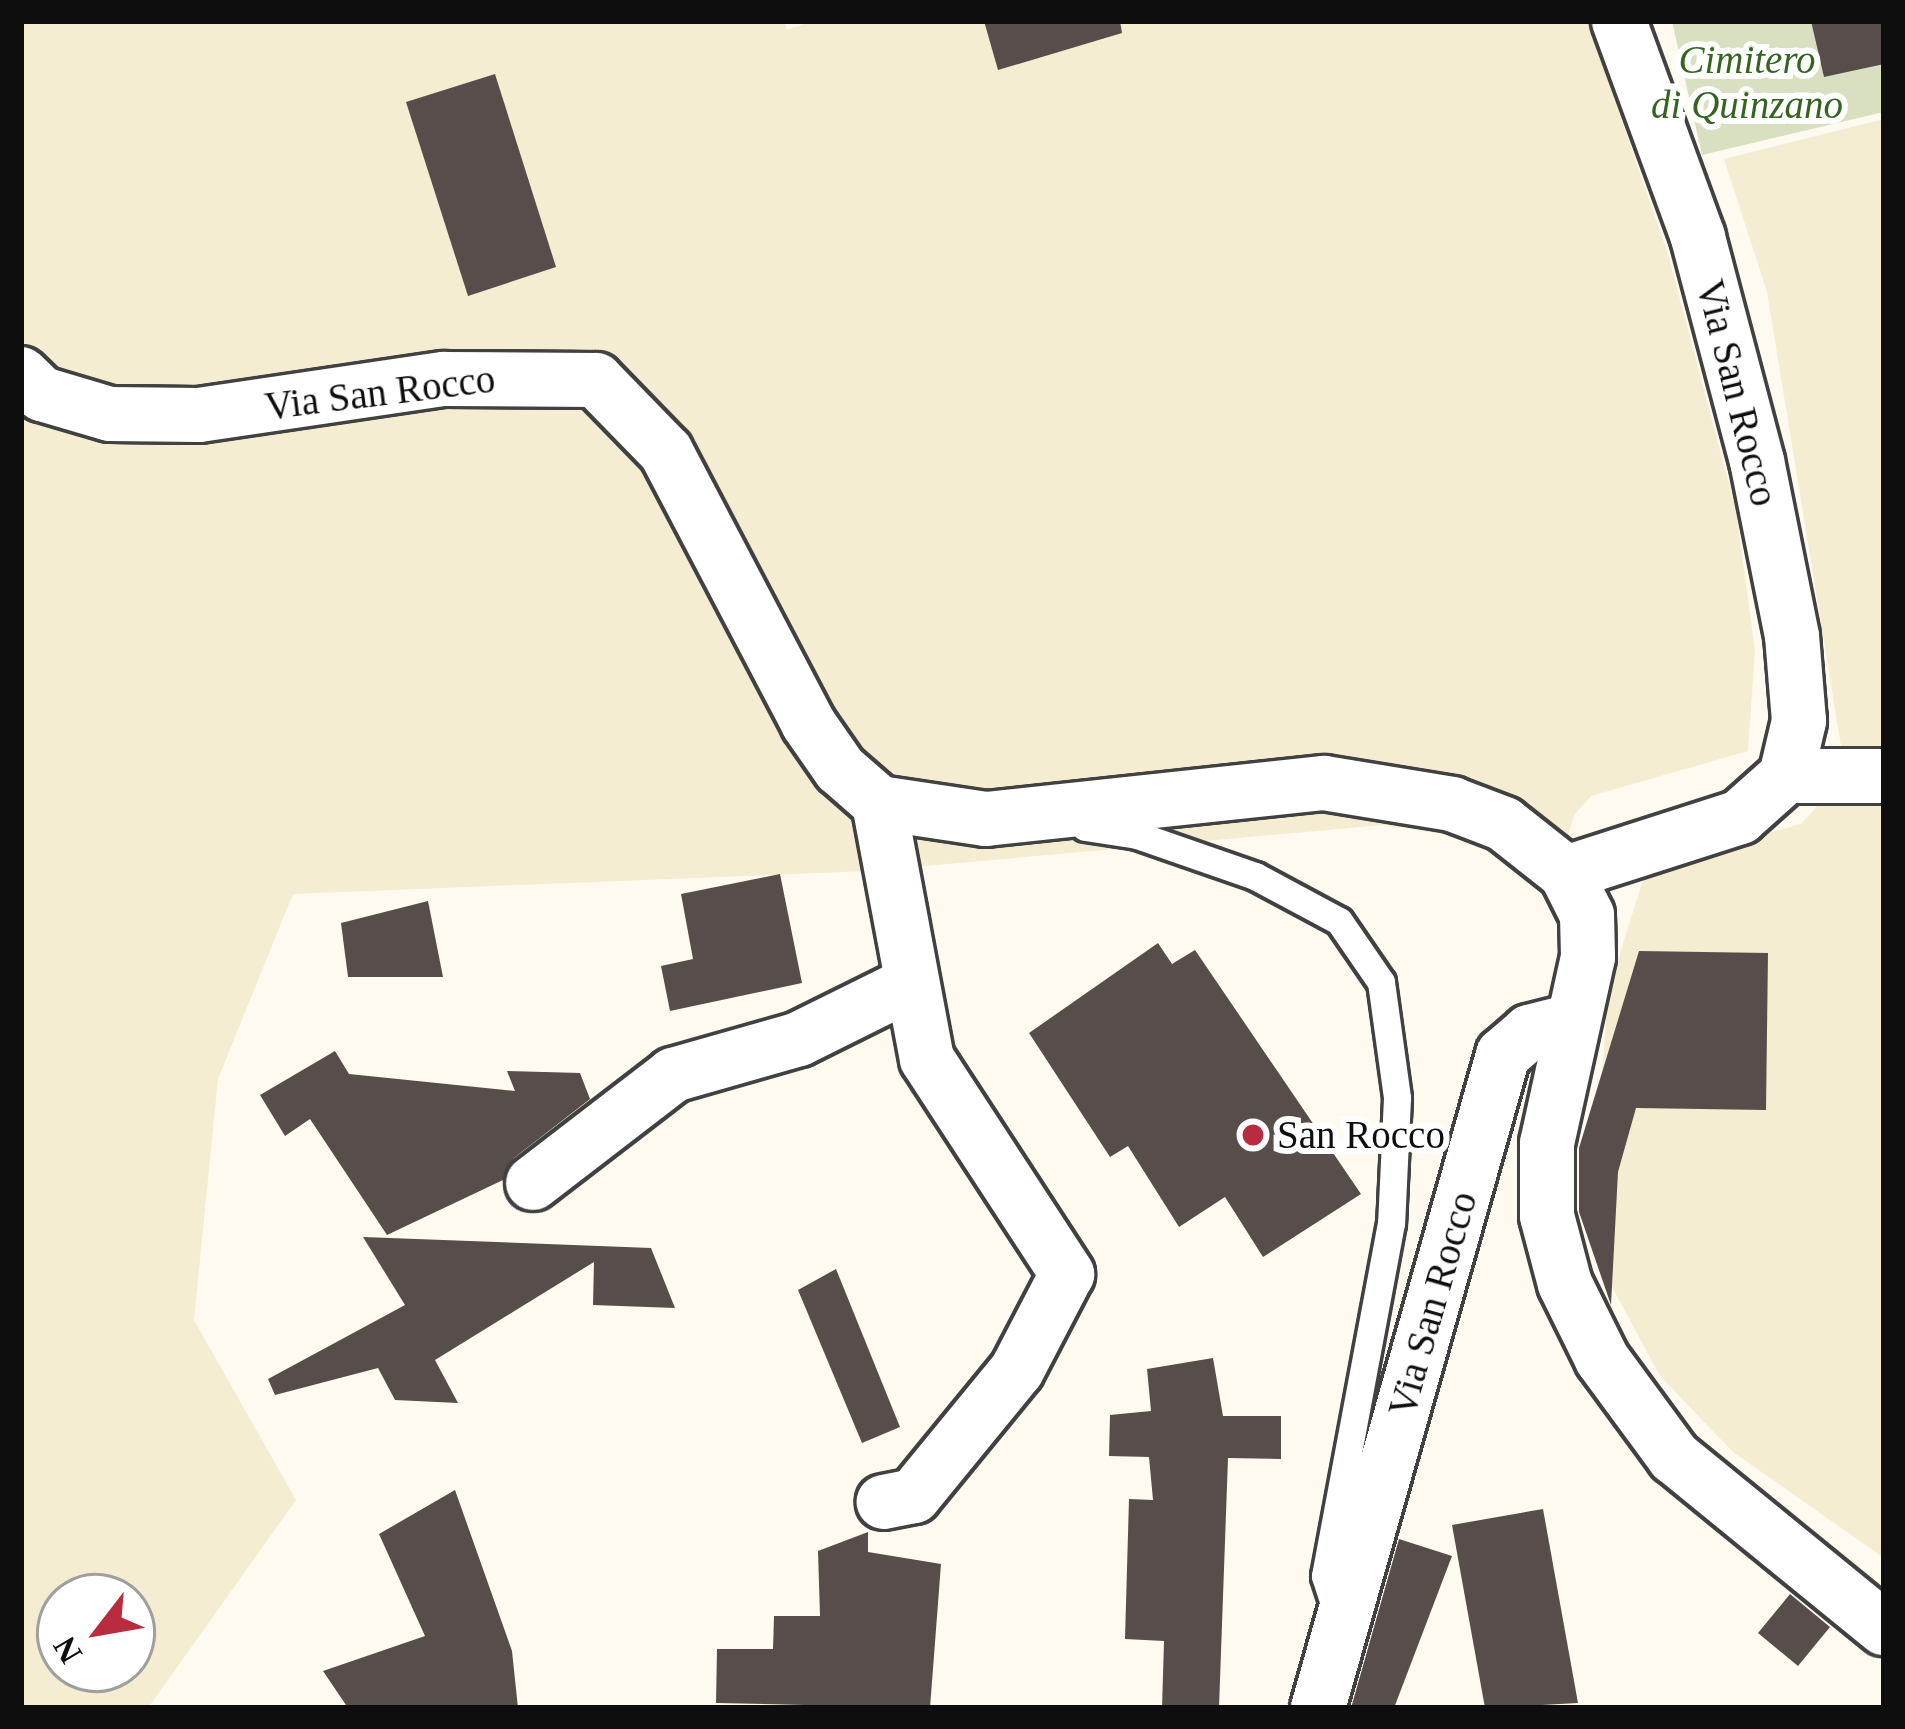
<!DOCTYPE html>
<style>
body{margin:0}
#map{position:relative;width:1905px;height:1729px;overflow:hidden;background:#fefaf0;font-family:Georgia,serif}
div>[style]{position:absolute}
.farmland>*{inset:0;background:#f4edd1}
.cemetery>*{inset:0;background:#d9e0c2}
.building>*{inset:0;background:#574e4b}
.roads{filter:drop-shadow(3px 0 #414141) drop-shadow(-3px 0 #414141) drop-shadow(0 3px #414141) drop-shadow(0 -3px #414141)}
.lane>*{height:27px;margin:-13.5px;padding:0 13.5px;transform-origin:13.5px;border-radius:13.5px;background:#fff}
.street>*{height:54px;margin:-27px;padding:0 27px;transform-origin:27px;border-radius:27px;background:#fff}
.dots>*{width:33px;height:33px;translate:-50% -50%;box-sizing:border-box;border:6px solid #fff;border-radius:50%}
span{translate:-50% -50%;white-space:nowrap;text-align:center;line-height:1.15;-webkit-text-stroke:12px #fff;paint-order:stroke}
.park-label{font-size:39px;color:#356421;font-style:italic}
.street-label{font-size:39px;color:#0e0e0e}
.poi-label{font-size:39px;color:#0e0e0e}
.left{translate:0 -50%;text-align:left}
.frame{position:absolute;inset:0;border:24px solid #0e0e0e;pointer-events:none}
.north{position:absolute;left:36px;top:1573px;width:120px;height:120px;box-sizing:border-box;background:#fff;border:3px solid #9f9f9f;border-radius:50%;rotate:239deg;font-size:33px;font-weight:700;line-height:48px;text-align:center;color:#0e0e0e}
.north::after{content:'';display:block;margin:auto;width:42px;height:54px;background:#b92c40;clip-path:polygon(50% 0,100% 100%,50% 72%,0 100%)}
</style>
<div id="map">
<div class="farmland">
<div style="clip-path:polygon(evenodd,21px 21px,784px 21px,787px 30px,813px 21px,1587px 21px,1668px 254px,1736px 510px,1755px 651px,1748px 751px,1591px 796px,1574px 815px,1563px 853px,1384px 825px,869px 871px,293px 894px,218px 1079px,194px 1320px,296px 1500px,148px 1708px,21px 1708px,21px 21px,60px 1597px,132px 1597px,132px 1669px,60px 1669px,60px 1597px)"></div>
<div style="clip-path:polygon(1884px 119px,1884px 746px,1842px 752px,1767px 292px,1724px 159px)"></div>
<div style="clip-path:polygon(1884px 784px,1884px 1558px,1733px 1452px,1660px 1376px,1610px 1283px,1595px 1171px,1608px 992px,1647px 867px,1801px 824px,1829px 793px)"></div>
</div>
<div class="cemetery">
<div style="clip-path:polygon(1672px 21px,1884px 21px,1884px 112px,1702px 155px)"></div>
</div>
<div class="building">
<div style="clip-path:polygon(984px 21px,1120px 21px,1122px 33px,998px 70px)"></div>
<div style="clip-path:polygon(1811px 21px,1884px 21px,1884px 64px,1824px 77px)"></div>
<div style="clip-path:polygon(495px 74px,556px 267px,468px 296px,406px 102px)"></div>
<div style="clip-path:polygon(780px 874px,802px 983px,670px 1011px,661px 966px,693px 959px,681px 894px)"></div>
<div style="clip-path:polygon(428px 901px,443px 977px,348px 977px,341px 923px)"></div>
<div style="clip-path:polygon(1158px 943px,1172px 964px,1195px 950px,1361px 1194px,1263px 1257px,1225px 1197px,1179px 1227px,1128px 1146px,1110px 1157px,1029px 1033px)"></div>
<div style="clip-path:polygon(1639px 951px,1768px 953px,1766px 1110px,1636px 1108px,1618px 1172px,1611px 1305px,1579px 1212px,1579px 1148px)"></div>
<div style="clip-path:polygon(335px 1051px,349px 1074px,515px 1091px,507px 1071px,580px 1073px,590px 1099px,514px 1158px,503px 1180px,387px 1235px,310px 1119px,285px 1136px,260px 1095px)"></div>
<div style="clip-path:polygon(363px 1237px,651px 1248px,675px 1308px,593px 1305px,594px 1262px,435px 1360px,458px 1403px,395px 1400px,378px 1368px,275px 1395px,268px 1379px,405px 1305px)"></div>
<div style="clip-path:polygon(836px 1269px,900px 1427px,862px 1443px,798px 1290px)"></div>
<div style="clip-path:polygon(1213px 1358px,1223px 1416px,1281px 1416px,1281px 1459px,1228px 1458px,1219px 1708px,1162px 1708px,1164px 1641px,1125px 1639px,1129px 1499px,1153px 1500px,1149px 1457px,1109px 1456px,1110px 1415px,1151px 1411px,1147px 1369px)"></div>
<div style="clip-path:polygon(455px 1490px,512px 1651px,518px 1708px,348px 1708px,323px 1671px,425px 1636px,379px 1534px)"></div>
<div style="clip-path:polygon(1543px 1509px,1578px 1703px,1485px 1708px,1452px 1525px)"></div>
<div style="clip-path:polygon(868px 1532px,868px 1552px,941px 1564px,930px 1708px,716px 1703px,717px 1649px,773px 1649px,774px 1616px,820px 1616px,818px 1551px)"></div>
<div style="clip-path:polygon(1399px 1539px,1452px 1556px,1394px 1708px,1351px 1708px)"></div>
<div style="clip-path:polygon(1790px 1594px,1830px 1627px,1798px 1666px,1758px 1633px)"></div>
</div>
<div class="roads">
<div class="lane">
<div style="left:1085px;top:827px;width:53px;rotate:8.7deg"></div>
<div style="left:1137px;top:835px;width:125px;rotate:19.2deg"></div>
<div style="left:1255px;top:876px;width:95px;rotate:28.2deg"></div>
<div style="left:1339px;top:921px;width:74px;rotate:55.5deg"></div>
<div style="left:1381px;top:982px;width:117px;rotate:82.1deg"></div>
<div style="left:1397px;top:1098px;width:125px;rotate:92.7deg"></div>
<div style="left:1391px;top:1223px;width:359px;rotate:100.6deg"></div>
<div style="left:1325px;top:1576px;width:40px;rotate:72deg"></div>
</div>
<div class="street">
<div style="left:21px;top:374px;width:29px;rotate:44deg"></div>
<div style="left:42px;top:394px;width:71px;rotate:16.4deg"></div>
<div style="left:110px;top:414px;width:89px;rotate:0.6deg"></div>
<div style="left:199px;top:415px;width:248px;rotate:-8.4deg"></div>
<div style="left:444px;top:379px;width:152px;rotate:0.4deg"></div>
<div style="left:596px;top:380px;width:100px;rotate:45.8deg"></div>
<div style="left:666px;top:452px;width:306px;rotate:62.3deg"></div>
<div style="left:808px;top:723px;width:56px;rotate:55.2deg"></div>
<div style="left:840px;top:769px;width:52px;rotate:41.1deg"></div>
<div style="left:879px;top:803px;width:108px;rotate:8.5deg"></div>
<div style="left:986px;top:819px;width:340px;rotate:-6.1deg"></div>
<div style="left:1324px;top:783px;width:130px;rotate:9.3deg"></div>
<div style="left:1452px;top:804px;width:56px;rotate:21deg"></div>
<div style="left:1504px;top:824px;width:79px;rotate:38.3deg"></div>
<div style="left:1566px;top:873px;width:47px;rotate:63.4deg"></div>
<div style="left:1587px;top:915px;width:42px;rotate:88.6deg"></div>
<div style="left:1588px;top:957px;width:190px;rotate:102.4deg"></div>
<div style="left:1547px;top:1143px;width:73px;rotate:90deg"></div>
<div style="left:1547px;top:1216px;width:70px;rotate:75.2deg"></div>
<div style="left:1565px;top:1284px;width:84px;rotate:63.7deg"></div>
<div style="left:1602px;top:1359px;width:122px;rotate:53.7deg"></div>
<div style="left:1674px;top:1457px;width:271px;rotate:39.2deg"></div>
<div style="left:1786px;top:776px;width:98px"></div>
<div style="left:879px;top:803px;width:260px;rotate:79.4deg"></div>
<div style="left:927px;top:1059px;width:257px;rotate:56.9deg"></div>
<div style="left:1067px;top:1274px;width:108px;rotate:117.5deg"></div>
<div style="left:1017px;top:1370px;width:163px;rotate:129.3deg"></div>
<div style="left:914px;top:1496px;width:31px;rotate:169deg"></div>
<div style="left:1566px;top:873px;width:183px;rotate:-17.8deg"></div>
<div style="left:1740px;top:817px;width:62px;rotate:-41.7deg"></div>
<div style="left:1786px;top:776px;width:57px;rotate:-76.7deg"></div>
<div style="left:1799px;top:721px;width:85px;rotate:-94.7deg"></div>
<div style="left:1792px;top:636px;width:178px;rotate:-101.3deg"></div>
<div style="left:1757px;top:461px;width:232px;rotate:-104.8deg"></div>
<div style="left:1698px;top:237px;width:230px;rotate:-110.1deg"></div>
<div style="left:533px;top:1183px;width:177px;rotate:-37.6deg"></div>
<div style="left:673px;top:1075px;width:131px;rotate:-15.9deg"></div>
<div style="left:799px;top:1039px;width:124px;rotate:-26.4deg"></div>
<div style="left:1318px;top:1708px;width:679px;rotate:-74.18deg"></div>
<div style="left:1503px;top:1055px;width:35px;rotate:-41deg"></div>
<div style="left:1529px;top:1032px;width:40px;rotate:-14.4deg"></div>
</div>
</div>
<div class="dots">
<div style="left:1253px;top:1135px;background:#b92c40"></div>
</div>
<div class="park-label">
<span style="left:1747px;top:83px">Cimitero<br>di Quinzano</span>
</div>
<div class="street-label">
<span style="left:380px;top:393px;rotate:-7deg">Via San Rocco</span>
<span style="left:1737px;top:393px;rotate:76deg">Via San Rocco</span>
<span style="left:1433px;top:1304px;rotate:-74deg">Via San Rocco</span>
</div>
<div class="poi-label">
<span class="left" style="left:1277px;top:1135px">San Rocco</span>
</div>
<div class="frame"></div>
<div class="north">N</div>
</div>
